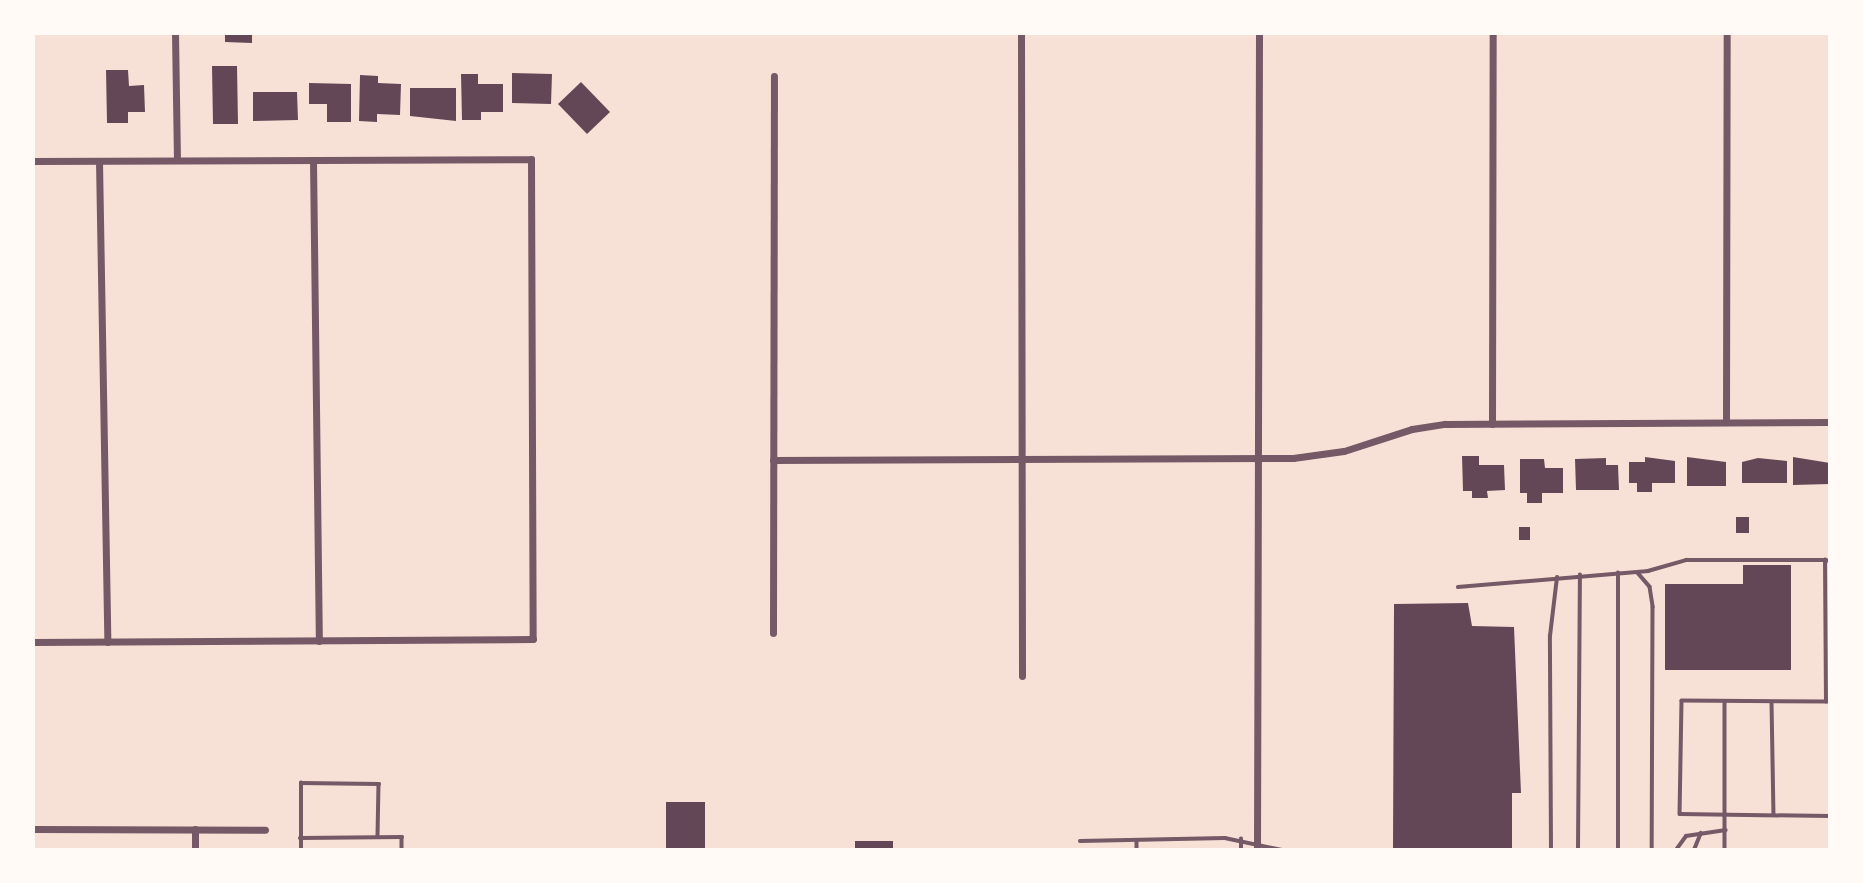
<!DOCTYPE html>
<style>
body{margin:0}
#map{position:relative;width:1863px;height:883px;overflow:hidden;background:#f7e1d7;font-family:"Exo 2",sans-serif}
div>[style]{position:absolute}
.building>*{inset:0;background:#644757}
.service>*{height:3.5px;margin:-1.75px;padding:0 1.75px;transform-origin:1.75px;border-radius:1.75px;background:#755966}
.minor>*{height:7px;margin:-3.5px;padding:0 3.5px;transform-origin:3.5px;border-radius:3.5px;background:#755966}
span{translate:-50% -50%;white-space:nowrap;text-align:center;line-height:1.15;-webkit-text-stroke:5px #fffaf5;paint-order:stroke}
.frame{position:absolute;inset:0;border:35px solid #fffaf5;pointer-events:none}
</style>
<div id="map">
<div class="building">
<div style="clip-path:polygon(225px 33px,252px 33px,252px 43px,225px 42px)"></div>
<div style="clip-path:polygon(212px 66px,237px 66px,238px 124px,213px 124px)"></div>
<div style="clip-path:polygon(106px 70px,128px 70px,129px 86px,144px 85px,145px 112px,128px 112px,128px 123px,107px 123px)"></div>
<div style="clip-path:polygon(512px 73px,552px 74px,551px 104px,512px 103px)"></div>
<div style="clip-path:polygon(461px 74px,478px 74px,478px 84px,503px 84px,503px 112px,481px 112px,481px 120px,462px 120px)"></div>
<div style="clip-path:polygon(360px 75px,378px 76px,378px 83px,401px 84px,400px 115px,377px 114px,377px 122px,359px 121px)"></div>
<div style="clip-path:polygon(581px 82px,610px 112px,587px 134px,558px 104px)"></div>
<div style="clip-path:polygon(309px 83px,351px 84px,351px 122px,327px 122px,327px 104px,309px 104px)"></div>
<div style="clip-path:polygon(410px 88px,456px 88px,456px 121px,410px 116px)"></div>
<div style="clip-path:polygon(253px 92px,297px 92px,298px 120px,253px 121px)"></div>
<div style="clip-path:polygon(1462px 456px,1479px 456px,1479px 465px,1504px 465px,1505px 490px,1487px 491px,1488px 498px,1472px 498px,1472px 491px,1463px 491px)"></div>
<div style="clip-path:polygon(1645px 457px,1675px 461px,1675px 483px,1652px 483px,1652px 492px,1637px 492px,1637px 483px,1629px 483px,1629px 462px,1645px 462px)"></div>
<div style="clip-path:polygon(1687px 457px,1726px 462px,1726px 486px,1687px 486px)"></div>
<div style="clip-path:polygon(1793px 457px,1830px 463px,1830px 484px,1793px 485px)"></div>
<div style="clip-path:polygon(1606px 458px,1606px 465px,1618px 465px,1619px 490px,1576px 490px,1575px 459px)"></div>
<div style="clip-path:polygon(1758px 458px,1787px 461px,1787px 483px,1742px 483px,1742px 462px)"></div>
<div style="clip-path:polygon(1520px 459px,1544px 459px,1545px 468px,1563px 468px,1563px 493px,1542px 493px,1542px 503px,1527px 503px,1527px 493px,1520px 493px)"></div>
<div style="clip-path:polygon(1736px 517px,1749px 517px,1749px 533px,1736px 533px)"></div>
<div style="clip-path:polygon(1519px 527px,1530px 527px,1530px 540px,1519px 540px)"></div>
<div style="clip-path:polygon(1743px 565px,1791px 565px,1791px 670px,1665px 670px,1665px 584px,1743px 584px)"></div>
<div style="clip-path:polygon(1468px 603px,1472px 626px,1514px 627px,1521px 793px,1512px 793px,1512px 850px,1393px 850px,1394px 604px)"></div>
<div style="clip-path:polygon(666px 802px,705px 802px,705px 850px,666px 850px)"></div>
<div style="clip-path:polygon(855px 841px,893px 841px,893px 850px,855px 850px)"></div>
</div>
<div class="service">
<div style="left:1638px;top:573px;width:18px;rotate:49deg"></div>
<div style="left:1650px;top:587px;width:20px;rotate:81deg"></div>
<div style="left:1653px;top:607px;width:243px;rotate:90.2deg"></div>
<div style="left:1458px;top:587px;width:191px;rotate:-4.8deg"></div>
<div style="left:1648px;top:571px;width:40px;rotate:-16deg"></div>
<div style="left:1686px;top:560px;width:139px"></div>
<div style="left:1725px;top:701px;width:149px;rotate:90deg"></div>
<div style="left:1772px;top:702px;width:113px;rotate:89deg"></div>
<div style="left:1826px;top:702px;width:142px;rotate:-90.4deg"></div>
<div style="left:1825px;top:560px;width:5px;rotate:11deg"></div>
<div style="left:1830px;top:702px;width:148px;rotate:-179.6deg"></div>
<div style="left:1682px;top:701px;width:113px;rotate:91deg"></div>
<div style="left:1680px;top:814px;width:150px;rotate:0.8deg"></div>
<div style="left:300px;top:838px;width:102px;rotate:-0.6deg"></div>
<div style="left:402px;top:837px;width:13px;rotate:90deg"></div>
<div style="left:1080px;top:841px;width:145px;rotate:-1.2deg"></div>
<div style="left:1225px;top:838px;width:58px;rotate:11.9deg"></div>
<div style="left:1137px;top:841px;width:9px;rotate:90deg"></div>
<div style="left:301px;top:850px;width:67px;rotate:-90deg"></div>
<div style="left:301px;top:783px;width:78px;rotate:0.7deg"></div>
<div style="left:379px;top:784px;width:53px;rotate:91.1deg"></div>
<div style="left:1241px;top:850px;width:11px;rotate:-90deg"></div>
<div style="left:1551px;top:850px;width:214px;rotate:-90.3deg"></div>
<div style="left:1550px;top:636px;width:59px;rotate:-83.2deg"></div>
<div style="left:1578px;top:850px;width:275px;rotate:-89.6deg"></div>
<div style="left:1618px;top:850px;width:277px;rotate:-90deg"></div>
<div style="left:1676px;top:850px;width:17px;rotate:-54deg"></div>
<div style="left:1686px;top:836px;width:40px;rotate:-8.5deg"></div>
<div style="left:1694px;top:850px;width:18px;rotate:-68deg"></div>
</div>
<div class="minor">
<div style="left:175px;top:33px;width:127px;rotate:89.1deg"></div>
<div style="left:1021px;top:33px;width:643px;rotate:89.91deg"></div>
<div style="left:313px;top:160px;width:481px;rotate:89.3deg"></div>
<div style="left:33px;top:161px;width:498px;rotate:-0.2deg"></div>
<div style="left:531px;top:159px;width:480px;rotate:89.8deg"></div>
<div style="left:533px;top:639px;width:500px;rotate:179.66deg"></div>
<div style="left:99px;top:161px;width:481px;rotate:89deg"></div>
<div style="left:1726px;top:422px;width:389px;rotate:-89.9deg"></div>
<div style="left:1492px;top:424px;width:391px;rotate:-89.9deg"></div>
<div style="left:773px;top:460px;width:520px;rotate:-0.22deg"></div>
<div style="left:1293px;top:458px;width:51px;rotate:-7.8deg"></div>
<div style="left:1344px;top:451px;width:71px;rotate:-17.9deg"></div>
<div style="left:1412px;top:429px;width:33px;rotate:-9deg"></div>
<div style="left:1445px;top:424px;width:385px;rotate:-0.3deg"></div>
<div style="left:773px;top:633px;width:557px;rotate:-89.9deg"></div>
<div style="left:33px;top:829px;width:232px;rotate:0.2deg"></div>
<div style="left:195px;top:829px;width:21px;rotate:90deg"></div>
<div style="left:1257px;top:850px;width:817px;rotate:-89.86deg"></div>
</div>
<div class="frame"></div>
</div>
